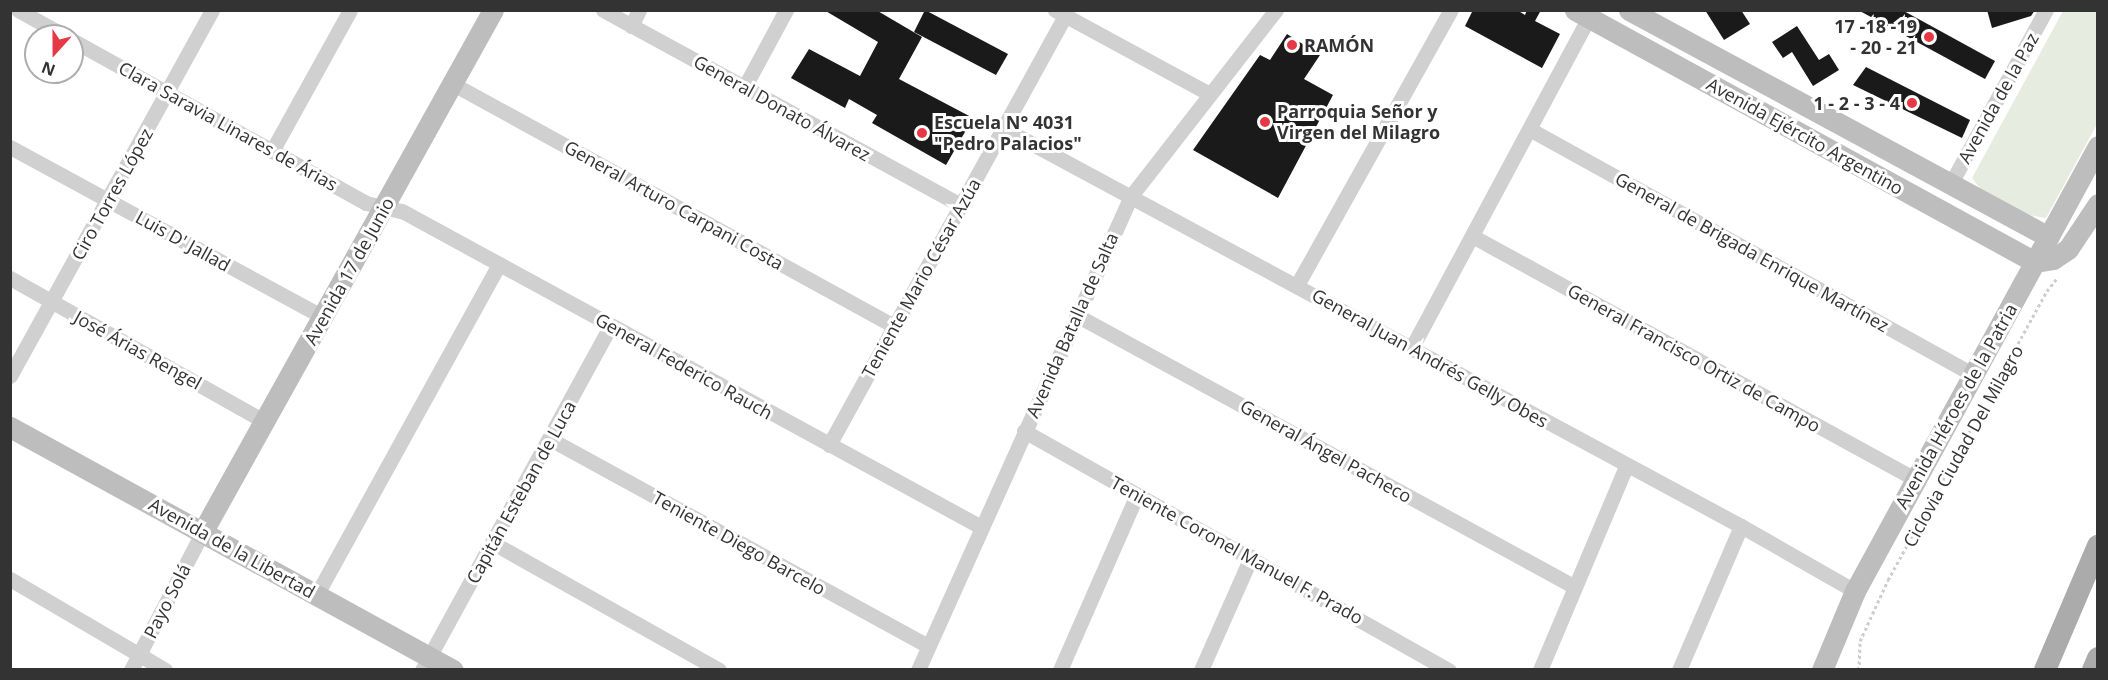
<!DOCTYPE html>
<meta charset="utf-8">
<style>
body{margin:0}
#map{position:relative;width:2108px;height:680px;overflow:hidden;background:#fff;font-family:"Open Sans",sans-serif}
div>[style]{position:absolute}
.green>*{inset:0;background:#e6ecdf}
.building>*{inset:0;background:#1a1a1a}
.path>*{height:3px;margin-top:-1.5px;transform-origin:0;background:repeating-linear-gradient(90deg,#cdcdcd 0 3px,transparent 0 6px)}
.street>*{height:15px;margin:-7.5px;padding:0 7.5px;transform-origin:7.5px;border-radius:7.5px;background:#d0d0d0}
.secondary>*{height:21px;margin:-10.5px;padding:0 10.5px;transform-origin:10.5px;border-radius:10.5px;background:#bdbdbd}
.primary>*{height:22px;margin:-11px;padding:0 11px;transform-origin:11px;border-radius:11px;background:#ababab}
.dots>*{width:16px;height:16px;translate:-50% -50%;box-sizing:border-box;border:3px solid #fff;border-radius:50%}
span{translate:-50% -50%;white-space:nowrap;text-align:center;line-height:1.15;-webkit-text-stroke:6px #fff;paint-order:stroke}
.poi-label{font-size:18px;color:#333;font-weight:700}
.right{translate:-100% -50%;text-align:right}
.left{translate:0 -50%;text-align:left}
.street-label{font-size:18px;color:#333}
.frame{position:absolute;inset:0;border:12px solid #333;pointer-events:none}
.north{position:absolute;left:24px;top:24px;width:60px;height:60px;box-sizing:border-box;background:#fff;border:2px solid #adadad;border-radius:50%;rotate:201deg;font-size:16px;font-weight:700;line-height:24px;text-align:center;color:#333}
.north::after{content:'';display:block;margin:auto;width:21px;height:27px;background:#e63946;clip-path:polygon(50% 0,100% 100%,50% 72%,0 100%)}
</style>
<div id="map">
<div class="green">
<div style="clip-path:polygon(2063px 11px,2097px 11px,2097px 124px,2046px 218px,1996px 209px,1972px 178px)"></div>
</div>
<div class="building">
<div style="clip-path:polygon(824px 10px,876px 10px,922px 37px,899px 79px,973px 118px,946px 165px,872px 123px,877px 115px,849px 99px,845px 108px,791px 78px,809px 49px,860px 76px,878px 42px)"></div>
<div style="clip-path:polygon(925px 10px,1008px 54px,996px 75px,914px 32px)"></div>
<div style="clip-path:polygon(1473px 10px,1517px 10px,1525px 15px,1527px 10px,1541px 10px,1535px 21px,1560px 34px,1542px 68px,1465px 26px)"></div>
<div style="clip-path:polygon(1705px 10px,1741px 10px,1750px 24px,1724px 40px)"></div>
<div style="clip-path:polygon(1858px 10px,1902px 10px,1995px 61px,1985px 79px)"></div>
<div style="clip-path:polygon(1987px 10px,2035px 10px,2031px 16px,1992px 28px)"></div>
<div style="clip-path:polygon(1797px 26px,1819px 60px,1829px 54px,1839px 70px,1813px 86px,1792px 52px,1783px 58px,1772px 42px)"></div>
<div style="clip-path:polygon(1287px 34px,1320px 55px,1304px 79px,1333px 95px,1278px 198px,1193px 150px,1260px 55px,1270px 60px)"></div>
<div style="clip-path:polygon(1866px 67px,1970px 120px,1962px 138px,1853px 85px)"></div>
</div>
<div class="path">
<div style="left:1859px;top:670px;width:29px;rotate:-88deg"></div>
<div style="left:1860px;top:641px;width:67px;rotate:-65.3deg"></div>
<div style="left:1888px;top:580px;width:330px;rotate:-61.2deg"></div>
<div style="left:2047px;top:291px;width:18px;rotate:-52deg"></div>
</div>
<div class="street">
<div style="left:18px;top:10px;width:54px;rotate:29deg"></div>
<div style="left:603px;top:10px;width:408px;rotate:28.6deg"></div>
<div style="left:1055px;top:10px;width:176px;rotate:28.5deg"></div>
<div style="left:631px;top:26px;width:18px;rotate:-63deg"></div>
<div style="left:72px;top:40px;width:336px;rotate:29deg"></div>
<div style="left:366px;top:203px;width:37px;rotate:13deg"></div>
<div style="left:402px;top:211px;width:660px;rotate:28.62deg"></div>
<div style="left:453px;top:84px;width:503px;rotate:28.76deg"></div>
<div style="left:744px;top:88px;width:89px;rotate:-61.7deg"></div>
<div style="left:1003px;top:128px;width:838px;rotate:28.34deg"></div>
<div style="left:1741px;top:526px;width:131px;rotate:29.7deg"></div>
<div style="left:1531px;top:130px;width:506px;rotate:28.94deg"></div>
<div style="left:10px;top:147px;width:356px;rotate:28.5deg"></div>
<div style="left:272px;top:151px;width:161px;rotate:-61deg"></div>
<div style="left:1950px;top:185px;width:200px;rotate:-61.3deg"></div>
<div style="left:1474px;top:237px;width:503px;rotate:28.76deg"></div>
<div style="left:10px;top:278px;width:291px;rotate:29.4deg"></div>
<div style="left:1297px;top:285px;width:315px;rotate:-60.8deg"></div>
<div style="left:1076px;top:315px;width:568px;rotate:28.59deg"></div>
<div style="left:1411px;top:349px;width:385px;rotate:-61.8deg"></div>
<div style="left:10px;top:376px;width:418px;rotate:-61.1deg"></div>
<div style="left:1024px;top:431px;width:488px;rotate:29.4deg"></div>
<div style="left:550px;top:439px;width:431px;rotate:28.7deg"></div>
<div style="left:829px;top:445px;width:490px;rotate:-61.2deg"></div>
<div style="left:493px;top:543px;width:259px;rotate:29.3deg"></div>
<div style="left:10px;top:579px;width:180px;rotate:30.4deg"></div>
<div style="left:317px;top:594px;width:377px;rotate:-61.1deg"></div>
<div style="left:131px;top:670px;width:157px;rotate:-62.6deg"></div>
<div style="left:422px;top:670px;width:391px;rotate:-61.3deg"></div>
<div style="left:918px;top:670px;width:520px;rotate:-65.8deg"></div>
<div style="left:1131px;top:196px;width:236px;rotate:-52.1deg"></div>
<div style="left:1060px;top:670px;width:191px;rotate:-66.3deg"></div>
<div style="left:1201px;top:670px;width:124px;rotate:-66.1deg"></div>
<div style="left:1540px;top:670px;width:221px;rotate:-67.1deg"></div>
<div style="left:1679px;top:670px;width:157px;rotate:-66.7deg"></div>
</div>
<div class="secondary">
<div style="left:1575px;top:10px;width:525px;rotate:28.72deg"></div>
<div style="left:1629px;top:10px;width:477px;rotate:28.4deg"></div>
<div style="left:2035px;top:262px;width:18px;rotate:-9deg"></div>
<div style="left:2053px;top:259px;width:18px;rotate:-34deg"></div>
<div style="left:2068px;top:249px;width:54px;rotate:-56.3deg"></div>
<div style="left:10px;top:427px;width:505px;rotate:28.75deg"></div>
<div style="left:203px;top:531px;width:596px;rotate:-60.9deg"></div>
<div style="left:1822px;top:670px;width:86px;rotate:-67.3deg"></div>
<div style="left:1855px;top:591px;width:507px;rotate:-61.36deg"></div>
</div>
<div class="primary">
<div style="left:2045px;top:670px;width:135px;rotate:-66.9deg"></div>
<div style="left:2093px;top:670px;width:13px;rotate:-67deg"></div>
</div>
<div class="dots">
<div style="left:1929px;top:37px;background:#e63946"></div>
<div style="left:1292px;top:45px;background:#e63946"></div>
<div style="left:1912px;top:103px;background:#e63946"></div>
<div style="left:1265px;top:122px;background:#e63946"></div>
<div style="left:922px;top:133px;background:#e63946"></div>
</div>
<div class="poi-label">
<span class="right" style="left:1917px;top:37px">17 -18 -19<br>- 20 - 21</span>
<span class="left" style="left:1304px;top:45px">RAMÓN</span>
<span class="right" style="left:1900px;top:103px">1 - 2 - 3 - 4</span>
<span class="left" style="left:1277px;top:122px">Parroquia Señor y<br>Virgen del Milagro</span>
<span class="left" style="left:934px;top:133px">Escuela N° 4031<br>"Pedro Palacios"</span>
</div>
<div class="street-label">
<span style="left:1998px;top:98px;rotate:-61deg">Avenida de la Paz</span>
<span style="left:782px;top:108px;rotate:29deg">General Donato Álvarez</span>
<span style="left:228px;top:126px;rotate:29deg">Clara Saravia Linares de Árias</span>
<span style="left:1805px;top:136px;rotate:29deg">Avenida Ejército Argentino</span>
<span style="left:112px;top:194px;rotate:-61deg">Ciro Torres López</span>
<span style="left:674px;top:205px;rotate:29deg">General Arturo Carpani Costa</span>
<span style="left:183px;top:241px;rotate:29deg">Luis D' Jallad</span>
<span style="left:1752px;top:252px;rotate:29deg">General de Brigada Enrique Martínez</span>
<span style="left:349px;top:271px;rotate:-61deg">Avenida 17 de Junio</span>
<span style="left:921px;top:278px;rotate:-61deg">Teniente Mario César Azúa</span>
<span style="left:1072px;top:325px;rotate:-66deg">Avenida Batalla de Salta</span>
<span style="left:138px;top:350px;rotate:29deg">José Árias Rengel</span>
<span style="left:1430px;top:358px;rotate:29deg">General Juan Andrés Gelly Obes</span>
<span style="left:1694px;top:358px;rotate:29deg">General Francisco Ortiz de Campo</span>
<span style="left:684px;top:366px;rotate:29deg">General Federico Rauch</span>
<span style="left:1956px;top:406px;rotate:-61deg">Avenida Héroes de la Patria</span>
<span style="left:1963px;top:446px;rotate:-61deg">Ciclovia Ciudad Del Milagro</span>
<span style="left:1326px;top:451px;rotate:29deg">General Ángel Pacheco</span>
<span style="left:521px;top:492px;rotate:-61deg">Capitán Esteban de Luca</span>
<span style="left:739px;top:543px;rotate:29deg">Teniente Diego Barcelo</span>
<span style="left:232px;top:548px;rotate:29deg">Avenida de la Libertad</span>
<span style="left:1237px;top:550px;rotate:29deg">Teniente Coronel Manuel F. Prado</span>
<span style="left:167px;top:601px;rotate:-63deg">Payo Solá</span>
</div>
<div class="frame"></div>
<div class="north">N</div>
</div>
